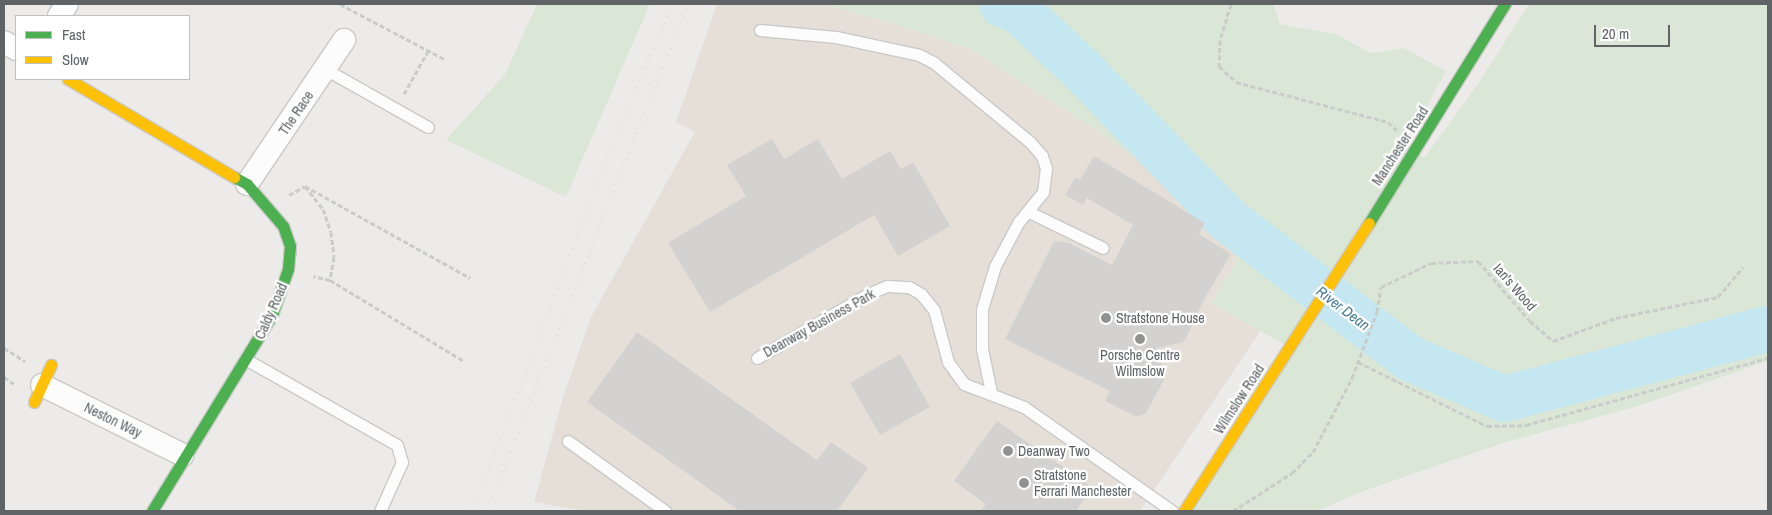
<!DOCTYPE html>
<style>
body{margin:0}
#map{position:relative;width:1772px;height:515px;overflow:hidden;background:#edebe9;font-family:"Archivo Narrow",sans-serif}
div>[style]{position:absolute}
.commercial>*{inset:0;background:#e5dfd8}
.green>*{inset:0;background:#dbe7d6}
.river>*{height:46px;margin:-23px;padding:0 23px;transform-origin:23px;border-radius:23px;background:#c4e7f1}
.building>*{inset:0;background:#d4d2d1}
.path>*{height:3px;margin-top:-1.5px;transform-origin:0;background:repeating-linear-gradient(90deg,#c9ccca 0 5px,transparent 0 7.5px)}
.roads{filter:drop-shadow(1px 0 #cac9c8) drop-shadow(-1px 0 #cac9c8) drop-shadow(0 1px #cac9c8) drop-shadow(0 -1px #cac9c8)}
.lane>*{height:11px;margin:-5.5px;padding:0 5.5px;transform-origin:5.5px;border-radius:5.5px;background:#fcfcfc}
.street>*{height:22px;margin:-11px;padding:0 11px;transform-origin:11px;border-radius:11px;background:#fcfcfc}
.fast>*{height:11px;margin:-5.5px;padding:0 5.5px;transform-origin:5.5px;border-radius:5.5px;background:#4caf50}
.slow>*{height:11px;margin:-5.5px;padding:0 5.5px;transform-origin:5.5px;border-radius:5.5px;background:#ffc107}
.rail>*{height:4px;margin-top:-2px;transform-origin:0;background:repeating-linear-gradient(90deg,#e3e2e2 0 1px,transparent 0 7px)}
.dots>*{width:14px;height:14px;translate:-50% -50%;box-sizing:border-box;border:2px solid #fff;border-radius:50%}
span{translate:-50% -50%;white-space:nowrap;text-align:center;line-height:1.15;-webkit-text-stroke:4.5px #fff;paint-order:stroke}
.street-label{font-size:14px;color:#5f6365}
.poi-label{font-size:14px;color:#5f6365}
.left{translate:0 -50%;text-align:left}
.water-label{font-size:15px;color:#497d94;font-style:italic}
.frame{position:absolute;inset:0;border:5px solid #5f6365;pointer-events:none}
.legend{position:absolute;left:15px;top:15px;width:175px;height:65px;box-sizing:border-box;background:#fff;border:1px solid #bfc1c1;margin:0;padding:6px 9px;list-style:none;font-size:15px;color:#5f6365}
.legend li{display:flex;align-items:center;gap:10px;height:25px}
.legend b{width:25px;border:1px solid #bfc1c1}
.scale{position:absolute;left:1594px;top:25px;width:76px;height:22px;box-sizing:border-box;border:2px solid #5f6365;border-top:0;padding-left:6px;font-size:15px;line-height:18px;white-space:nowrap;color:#5f6365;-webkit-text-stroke:4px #fff;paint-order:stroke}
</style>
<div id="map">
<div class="commercial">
<div style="clip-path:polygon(717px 4px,820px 4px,882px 20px,970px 49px,1101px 133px,1181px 192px,1238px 259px,1211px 303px,1261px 330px,1140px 511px,585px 511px,534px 502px,563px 397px,591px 317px,695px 132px,676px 122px)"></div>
</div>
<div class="green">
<div style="clip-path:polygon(537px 4px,650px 4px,566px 197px,446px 140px,505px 74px)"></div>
<div style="clip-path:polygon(820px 4px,1274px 4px,1280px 24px,1335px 34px,1371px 53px,1404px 48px,1446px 71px,1406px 144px,1424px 158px,1478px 84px,1529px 4px,1768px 4px,1768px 361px,1635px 407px,1507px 442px,1427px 469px,1361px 492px,1317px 511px,1184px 511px,1290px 348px,1211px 303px,1238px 259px,1181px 192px,1101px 133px,970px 49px,882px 20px)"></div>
</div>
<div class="river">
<div style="left:1002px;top:4px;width:17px;rotate:21deg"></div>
<div style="left:1018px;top:10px;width:88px;rotate:43.2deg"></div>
<div style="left:1082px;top:70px;width:209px;rotate:45.8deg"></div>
<div style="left:1228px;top:220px;width:228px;rotate:37.3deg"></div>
<div style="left:1409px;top:358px;width:103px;rotate:23.3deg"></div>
<div style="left:1504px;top:399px;width:273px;rotate:-14.9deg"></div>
</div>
<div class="building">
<div style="clip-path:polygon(772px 139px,784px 159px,818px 139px,842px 179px,890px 151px,901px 169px,913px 162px,950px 226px,898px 256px,874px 215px,710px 312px,668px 243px,746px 196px,727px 165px)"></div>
<div style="clip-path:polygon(1094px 156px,1205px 223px,1199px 234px,1231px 254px,1206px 296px,1184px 342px,1157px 348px,1165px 378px,1146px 413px,1137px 417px,1105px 401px,1110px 391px,1005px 339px,1054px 241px,1069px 243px,1112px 265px,1133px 225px,1087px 198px,1083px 205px,1065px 195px,1075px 178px,1080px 180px)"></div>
<div style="clip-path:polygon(637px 332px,817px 460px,831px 442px,868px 468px,837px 511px,740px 511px,587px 402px)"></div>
<div style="clip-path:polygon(900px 354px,930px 407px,880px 435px,850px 383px)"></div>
<div style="clip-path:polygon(997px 421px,1089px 485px,1081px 495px,1085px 498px,1076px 511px,980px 511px,986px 504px,954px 481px)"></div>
</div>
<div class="path">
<div style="left:340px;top:4px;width:120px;rotate:27.8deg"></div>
<div style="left:1231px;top:4px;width:38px;rotate:107deg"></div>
<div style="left:1220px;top:40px;width:26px;rotate:92deg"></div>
<div style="left:1219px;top:66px;width:23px;rotate:43deg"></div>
<div style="left:1236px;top:82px;width:157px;rotate:14.7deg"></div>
<div style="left:1388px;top:122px;width:12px;rotate:42deg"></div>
<div style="left:404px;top:94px;width:49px;rotate:-60.8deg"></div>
<div style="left:305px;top:186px;width:189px;rotate:29.1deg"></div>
<div style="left:289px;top:195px;width:18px;rotate:-29deg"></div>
<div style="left:305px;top:186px;width:29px;rotate:52deg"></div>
<div style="left:323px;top:209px;width:24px;rotate:71deg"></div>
<div style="left:331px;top:232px;width:25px;rotate:83deg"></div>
<div style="left:334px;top:257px;width:23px;rotate:100deg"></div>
<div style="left:330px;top:280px;width:17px;rotate:-167deg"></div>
<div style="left:330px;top:280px;width:157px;rotate:31.2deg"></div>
<div style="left:4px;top:348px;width:25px;rotate:32deg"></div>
<div style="left:1358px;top:362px;width:144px;rotate:26.4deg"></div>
<div style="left:1487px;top:426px;width:39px;rotate:-1deg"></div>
<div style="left:1526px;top:425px;width:251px;rotate:-15.5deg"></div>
<div style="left:4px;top:377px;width:12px;rotate:35deg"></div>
<div style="left:1233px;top:511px;width:70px;rotate:-32.8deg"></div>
<div style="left:1292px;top:473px;width:30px;rotate:-45deg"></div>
<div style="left:1313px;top:452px;width:84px;rotate:-62.2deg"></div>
<div style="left:1352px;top:378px;width:71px;rotate:-69.3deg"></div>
<div style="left:1377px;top:312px;width:25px;rotate:-81deg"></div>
<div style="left:1381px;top:287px;width:55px;rotate:-25.6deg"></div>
<div style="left:1431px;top:263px;width:47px;rotate:-2.4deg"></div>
<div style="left:1478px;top:261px;width:79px;rotate:49.1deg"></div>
<div style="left:1530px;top:321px;width:30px;rotate:41deg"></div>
<div style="left:1553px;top:341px;width:67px;rotate:-20.1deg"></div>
<div style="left:1616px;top:318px;width:104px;rotate:-11.6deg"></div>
<div style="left:1718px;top:297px;width:39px;rotate:-50deg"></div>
</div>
<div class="roads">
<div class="lane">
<div style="left:760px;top:30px;width:76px;rotate:5.3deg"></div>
<div style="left:836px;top:37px;width:85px;rotate:12.2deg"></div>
<div style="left:919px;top:55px;width:16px;rotate:27deg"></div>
<div style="left:933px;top:62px;width:126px;rotate:39.5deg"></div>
<div style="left:1030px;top:142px;width:18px;rotate:49deg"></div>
<div style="left:1042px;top:156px;width:13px;rotate:72deg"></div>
<div style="left:1046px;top:168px;width:24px;rotate:97deg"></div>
<div style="left:1043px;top:192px;width:40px;rotate:129deg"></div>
<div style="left:1018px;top:223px;width:49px;rotate:118.1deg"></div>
<div style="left:995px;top:266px;width:45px;rotate:106.8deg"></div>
<div style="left:982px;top:309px;width:40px;rotate:90deg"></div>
<div style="left:982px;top:349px;width:44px;rotate:78.2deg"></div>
<div style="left:325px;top:69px;width:118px;rotate:29.4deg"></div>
<div style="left:1029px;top:212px;width:82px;rotate:25.9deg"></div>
<div style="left:757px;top:358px;width:128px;rotate:-30deg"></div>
<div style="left:868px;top:294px;width:21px;rotate:-23deg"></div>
<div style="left:887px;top:286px;width:22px;rotate:3deg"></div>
<div style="left:909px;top:287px;width:14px;rotate:30deg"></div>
<div style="left:921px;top:294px;width:21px;rotate:51deg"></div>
<div style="left:934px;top:310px;width:54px;rotate:74.9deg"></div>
<div style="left:948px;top:362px;width:27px;rotate:54deg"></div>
<div style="left:964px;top:384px;width:64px;rotate:21deg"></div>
<div style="left:1024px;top:407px;width:181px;rotate:35.1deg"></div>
<div style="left:247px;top:360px;width:172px;rotate:29.5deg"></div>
<div style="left:397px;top:445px;width:18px;rotate:74deg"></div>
<div style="left:402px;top:462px;width:54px;rotate:114.2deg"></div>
<div style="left:568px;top:441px;width:120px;rotate:35.8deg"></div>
</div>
<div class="street">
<div style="left:59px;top:16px;width:14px;rotate:-56deg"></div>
<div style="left:4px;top:42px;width:14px;rotate:30deg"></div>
<div style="left:247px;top:184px;width:174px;rotate:-56deg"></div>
<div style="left:42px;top:385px;width:157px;rotate:26.4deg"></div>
</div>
<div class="fast">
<div style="left:1369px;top:223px;width:258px;rotate:-58.2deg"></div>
<div style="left:152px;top:511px;width:230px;rotate:-58.5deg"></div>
<div style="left:272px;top:315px;width:49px;rotate:-70.8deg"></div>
<div style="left:288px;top:269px;width:23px;rotate:-85deg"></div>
<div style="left:290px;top:246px;width:21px;rotate:-109deg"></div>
<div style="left:283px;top:226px;width:55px;rotate:-130.6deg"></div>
<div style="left:247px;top:184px;width:15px;rotate:-152deg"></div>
</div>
<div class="slow">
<div style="left:68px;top:79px;width:193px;rotate:30.6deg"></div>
<div style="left:34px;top:402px;width:41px;rotate:-65.3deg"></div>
<div style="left:1184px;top:511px;width:342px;rotate:-57.3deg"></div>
</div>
</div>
<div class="rail">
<div style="left:472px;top:511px;width:391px;rotate:-69deg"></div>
<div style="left:612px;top:146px;width:155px;rotate:-66.8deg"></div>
<div style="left:487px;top:511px;width:545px;rotate:-68.37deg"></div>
</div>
<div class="dots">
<div style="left:1106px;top:318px;background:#919393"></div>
<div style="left:1140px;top:339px;background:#919393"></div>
<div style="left:1008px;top:451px;background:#919393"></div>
<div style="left:1024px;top:483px;background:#919393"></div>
</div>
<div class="street-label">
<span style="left:296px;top:113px;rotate:-56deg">The Race</span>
<span style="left:1400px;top:146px;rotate:-57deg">Manchester Road</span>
<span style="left:1515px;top:287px;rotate:49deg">Ian's Wood</span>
<span style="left:271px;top:311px;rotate:-66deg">Caldy Road</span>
<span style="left:819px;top:323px;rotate:-29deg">Deanway Business Park</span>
<span style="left:1239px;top:399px;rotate:-57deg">Wilmslow Road</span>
<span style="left:113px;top:420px;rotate:26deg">Neston Way</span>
</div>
<div class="poi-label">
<span class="left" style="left:1116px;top:318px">Stratstone House</span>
<span style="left:1140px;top:363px">Porsche Centre<br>Wilmslow</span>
<span class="left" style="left:1018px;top:451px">Deanway Two</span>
<span class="left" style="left:1034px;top:483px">Stratstone<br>Ferrari Manchester</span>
</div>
<div class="water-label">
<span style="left:1343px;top:308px;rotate:37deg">River Dean</span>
</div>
<div class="frame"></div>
<ul class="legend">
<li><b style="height:6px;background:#4caf50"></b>Fast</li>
<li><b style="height:6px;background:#ffc107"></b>Slow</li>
</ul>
<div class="scale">20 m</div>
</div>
